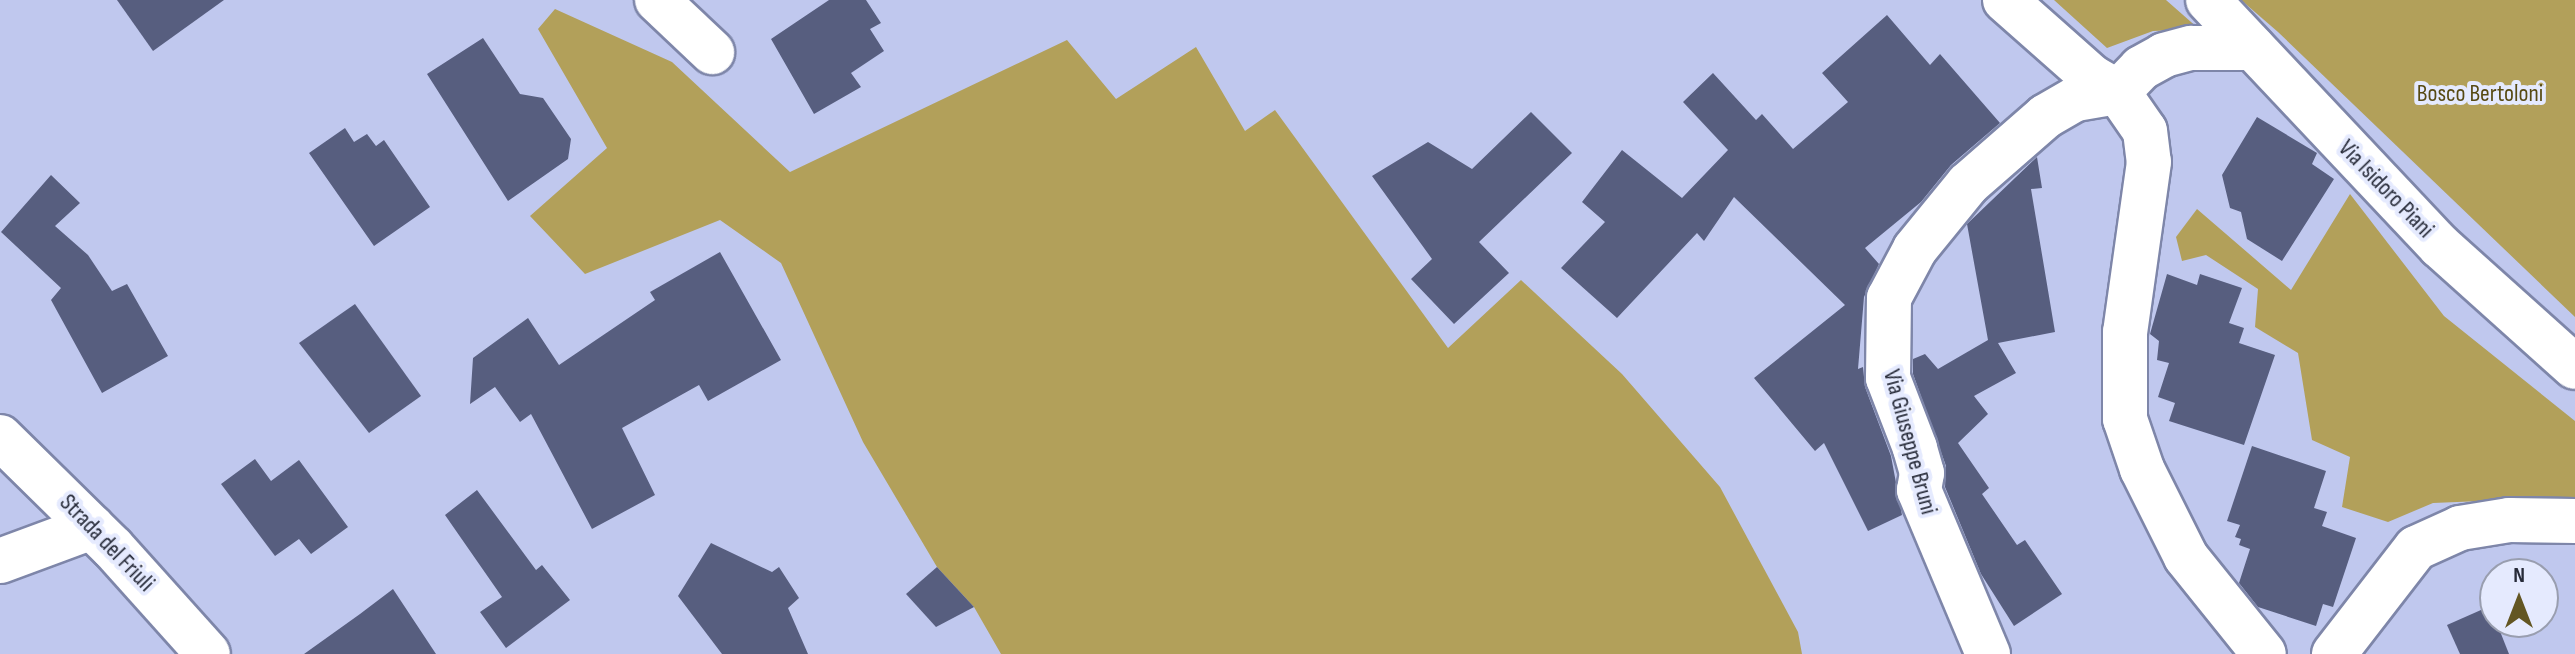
<!DOCTYPE html>
<style>
body{margin:0}
#map{position:relative;width:2575px;height:654px;overflow:hidden;background:#c0c8ee;font-family:"Sofia Sans Condensed",sans-serif}
div>[style]{position:absolute}
.green>*{inset:0;background:#b2a05a}
.building>*{inset:0;background:#575e7f}
.roads{filter:drop-shadow(2px 0 #7e86a9) drop-shadow(-2px 0 #7e86a9) drop-shadow(0 2px #7e86a9) drop-shadow(0 -2px #7e86a9)}
.minor>*{height:44px;margin:-22px;padding:0 22px;transform-origin:22px;border-radius:22px;background:#fff}
.major>*{height:44px;margin:-22px;padding:0 22px;transform-origin:22px;border-radius:22px;background:#fff}
span{translate:-50% -50%;white-space:nowrap;text-align:center;line-height:1.15;-webkit-text-stroke:8px #e5eafe;paint-order:stroke}
.park-label{font-size:24px;color:#574a13}
.street-label{font-size:24px;color:#272b39}
.north{position:absolute;left:2479px;top:558px;width:80px;height:80px;box-sizing:border-box;background:#e5eafe;border:2px solid #999eaf;border-radius:50%;rotate:0deg;font-size:22px;font-weight:700;line-height:32px;text-align:center;color:#272b39}
.north::after{content:'';display:block;margin:auto;width:28px;height:36px;background:#635623;clip-path:polygon(50% 0,100% 100%,50% 72%,0 100%)}
</style>
<div id="map">
<div class="green">
<div style="clip-path:polygon(2054px 0,2166px 0,2199px 29px,2153px 31px,2107px 48px)"></div>
<div style="clip-path:polygon(2241px 0,2575px 0,2575px 317px,2278px 32px)"></div>
<div style="clip-path:polygon(555px 9px,672px 62px,790px 172px,1067px 40px,1116px 99px,1196px 47px,1245px 131px,1275px 110px,1448px 348px,1521px 280px,1622px 374px,1720px 487px,1798px 632px,1802px 654px,1001px 654px,974px 607px,937px 567px,863px 442px,781px 263px,720px 220px,585px 274px,530px 216px,607px 148px,538px 29px)"></div>
<div style="clip-path:polygon(2350px 194px,2444px 316px,2575px 421px,2575px 497px,2433px 503px,2388px 522px,2342px 507px,2350px 457px,2312px 440px,2298px 353px,2255px 327px,2258px 289px,2206px 255px,2182px 261px,2176px 237px,2197px 209px,2291px 290px)"></div>
</div>
<div class="building">
<div style="clip-path:polygon(117px 0,224px 0,153px 51px)"></div>
<div style="clip-path:polygon(829px 0,866px 0,881px 23px,870px 29px,884px 51px,851px 73px,861px 87px,814px 114px,771px 39px)"></div>
<div style="clip-path:polygon(1887px 15px,1930px 65px,1940px 54px,2000px 123px,1951px 165px,1921px 202px,1865px 248px,1879px 264px,1864px 297px,1858px 369px,1863px 367px,1865px 387px,1891px 456px,1902px 515px,1868px 531px,1824px 443px,1815px 451px,1754px 378px,1845px 305px,1734px 197px,1704px 241px,1697px 233px,1617px 318px,1561px 268px,1605px 222px,1582px 202px,1622px 150px,1682px 198px,1728px 150px,1683px 102px,1713px 73px,1756px 120px,1762px 114px,1793px 149px,1848px 102px,1822px 73px)"></div>
<div style="clip-path:polygon(483px 38px,520px 94px,543px 98px,571px 139px,568px 159px,508px 201px,427px 74px)"></div>
<div style="clip-path:polygon(1531px 112px,1572px 153px,1479px 242px,1509px 273px,1454px 324px,1411px 279px,1432px 259px,1372px 176px,1428px 142px,1472px 169px)"></div>
<div style="clip-path:polygon(2257px 117px,2317px 153px,2312px 164px,2334px 179px,2282px 261px,2247px 239px,2241px 212px,2230px 208px,2222px 175px)"></div>
<div style="clip-path:polygon(345px 128px,354px 142px,367px 134px,376px 146px,384px 140px,430px 207px,374px 246px,309px 153px)"></div>
<div style="clip-path:polygon(2037px 157px,2042px 188px,2031px 189px,2055px 332px,1998px 343px,2016px 373px,1974px 396px,1988px 414px,1958px 443px,1989px 488px,1982px 494px,2017px 545px,2025px 540px,2062px 594px,2014px 626px,1981px 574px,1945px 487px,1946px 466px,1913px 374px,1913px 359px,1925px 354px,1938px 369px,1988px 340px,1967px 224px)"></div>
<div style="clip-path:polygon(51px 175px,80px 203px,55px 226px,88px 255px,112px 291px,127px 284px,168px 356px,102px 393px,51px 300px,61px 288px,1px 232px)"></div>
<div style="clip-path:polygon(720px 252px,781px 360px,708px 401px,699px 385px,622px 428px,655px 495px,592px 529px,531px 414px,520px 422px,495px 387px,470px 404px,473px 358px,528px 318px,559px 365px,655px 300px,650px 292px)"></div>
<div style="clip-path:polygon(2167px 274px,2197px 285px,2200px 274px,2242px 288px,2229px 323px,2244px 328px,2239px 343px,2275px 355px,2244px 445px,2169px 421px,2175px 403px,2158px 397px,2169px 363px,2157px 360px,2159px 341px,2150px 334px)"></div>
<div style="clip-path:polygon(355px 304px,421px 396px,369px 433px,299px 343px)"></div>
<div style="clip-path:polygon(2252px 446px,2326px 471px,2314px 508px,2327px 512px,2322px 526px,2356px 538px,2333px 607px,2323px 604px,2316px 626px,2258px 607px,2239px 583px,2250px 549px,2239px 545px,2241px 539px,2235px 537px,2240px 525px,2227px 521px)"></div>
<div style="clip-path:polygon(255px 459px,271px 481px,299px 460px,348px 527px,311px 554px,299px 539px,275px 556px,221px 484px)"></div>
<div style="clip-path:polygon(477px 490px,536px 570px,542px 565px,570px 600px,506px 648px,480px 612px,502px 597px,445px 515px)"></div>
<div style="clip-path:polygon(711px 543px,772px 572px,779px 567px,799px 598px,788px 608px,808px 654px,722px 654px,678px 596px)"></div>
<div style="clip-path:polygon(937px 567px,974px 607px,936px 627px,906px 594px)"></div>
<div style="clip-path:polygon(393px 589px,436px 654px,304px 654px,360px 614px)"></div>
<div style="clip-path:polygon(2490px 606px,2509px 654px,2460px 654px,2447px 625px)"></div>
</div>
<div class="roads">
<div class="minor">
<div style="left:657px;top:0;width:76px;rotate:43.4deg"></div>
<div style="left:2005px;top:0;width:116px;rotate:41.5deg"></div>
<div style="left:2092px;top:77px;width:30px;rotate:30deg"></div>
<div style="left:2118px;top:92px;width:47px;rotate:55.3deg"></div>
<div style="left:2145px;top:131px;width:31px;rotate:83deg"></div>
<div style="left:2149px;top:162px;width:172px;rotate:98deg"></div>
<div style="left:2125px;top:332px;width:87px;rotate:90deg"></div>
<div style="left:2125px;top:419px;width:53px;rotate:71.2deg"></div>
<div style="left:2142px;top:469px;width:98px;rotate:63.4deg"></div>
<div style="left:2186px;top:557px;width:124px;rotate:51.2deg"></div>
<div style="left:2208px;top:0;width:338px;rotate:46.7deg"></div>
<div style="left:2440px;top:246px;width:181px;rotate:41.9deg"></div>
<div style="left:0;top:561px;width:98px;rotate:-20.3deg"></div>
<div style="left:1988px;top:654px;width:178px;rotate:-112.8deg"></div>
<div style="left:1919px;top:490px;width:17px;rotate:-80deg"></div>
<div style="left:1922px;top:473px;width:26px;rotate:-106deg"></div>
<div style="left:1915px;top:448px;width:75px;rotate:-111.1deg"></div>
<div style="left:1888px;top:378px;width:80px;rotate:-89.3deg"></div>
<div style="left:1889px;top:298px;width:55px;rotate:-62deg"></div>
<div style="left:1915px;top:249px;width:84px;rotate:-50.8deg"></div>
<div style="left:1968px;top:184px;width:103px;rotate:-41.1deg"></div>
<div style="left:2046px;top:116px;width:34px;rotate:-30deg"></div>
<div style="left:2076px;top:99px;width:43px;rotate:-9.5deg"></div>
<div style="left:2118px;top:92px;width:33px;rotate:-46deg"></div>
<div style="left:2141px;top:68px;width:26px;rotate:-29deg"></div>
<div style="left:2164px;top:55px;width:28px;rotate:-15deg"></div>
<div style="left:2191px;top:48px;width:62px"></div>
<div style="left:2334px;top:654px;width:134px;rotate:-52.3deg"></div>
<div style="left:2416px;top:548px;width:48px;rotate:-24.4deg"></div>
<div style="left:2460px;top:528px;width:50px;rotate:-9.3deg"></div>
<div style="left:2509px;top:520px;width:66px;rotate:0.9deg"></div>
</div>
<div class="major">
<div style="left:0;top:437px;width:158px;rotate:44.5deg"></div>
<div style="left:113px;top:548px;width:142px;rotate:48.1deg"></div>
</div>
</div>
<div class="park-label">
<span style="left:2480px;top:94px">Bosco Bertoloni</span>
</div>
<div class="street-label">
<span style="left:2386px;top:189px;rotate:46deg">Via Isidoro Piani</span>
<span style="left:1910px;top:442px;rotate:75deg">Via Giuseppe Bruni</span>
<span style="left:107px;top:543px;rotate:46deg">Strada del Friuli</span>
</div>
<div class="north">N</div>
</div>
